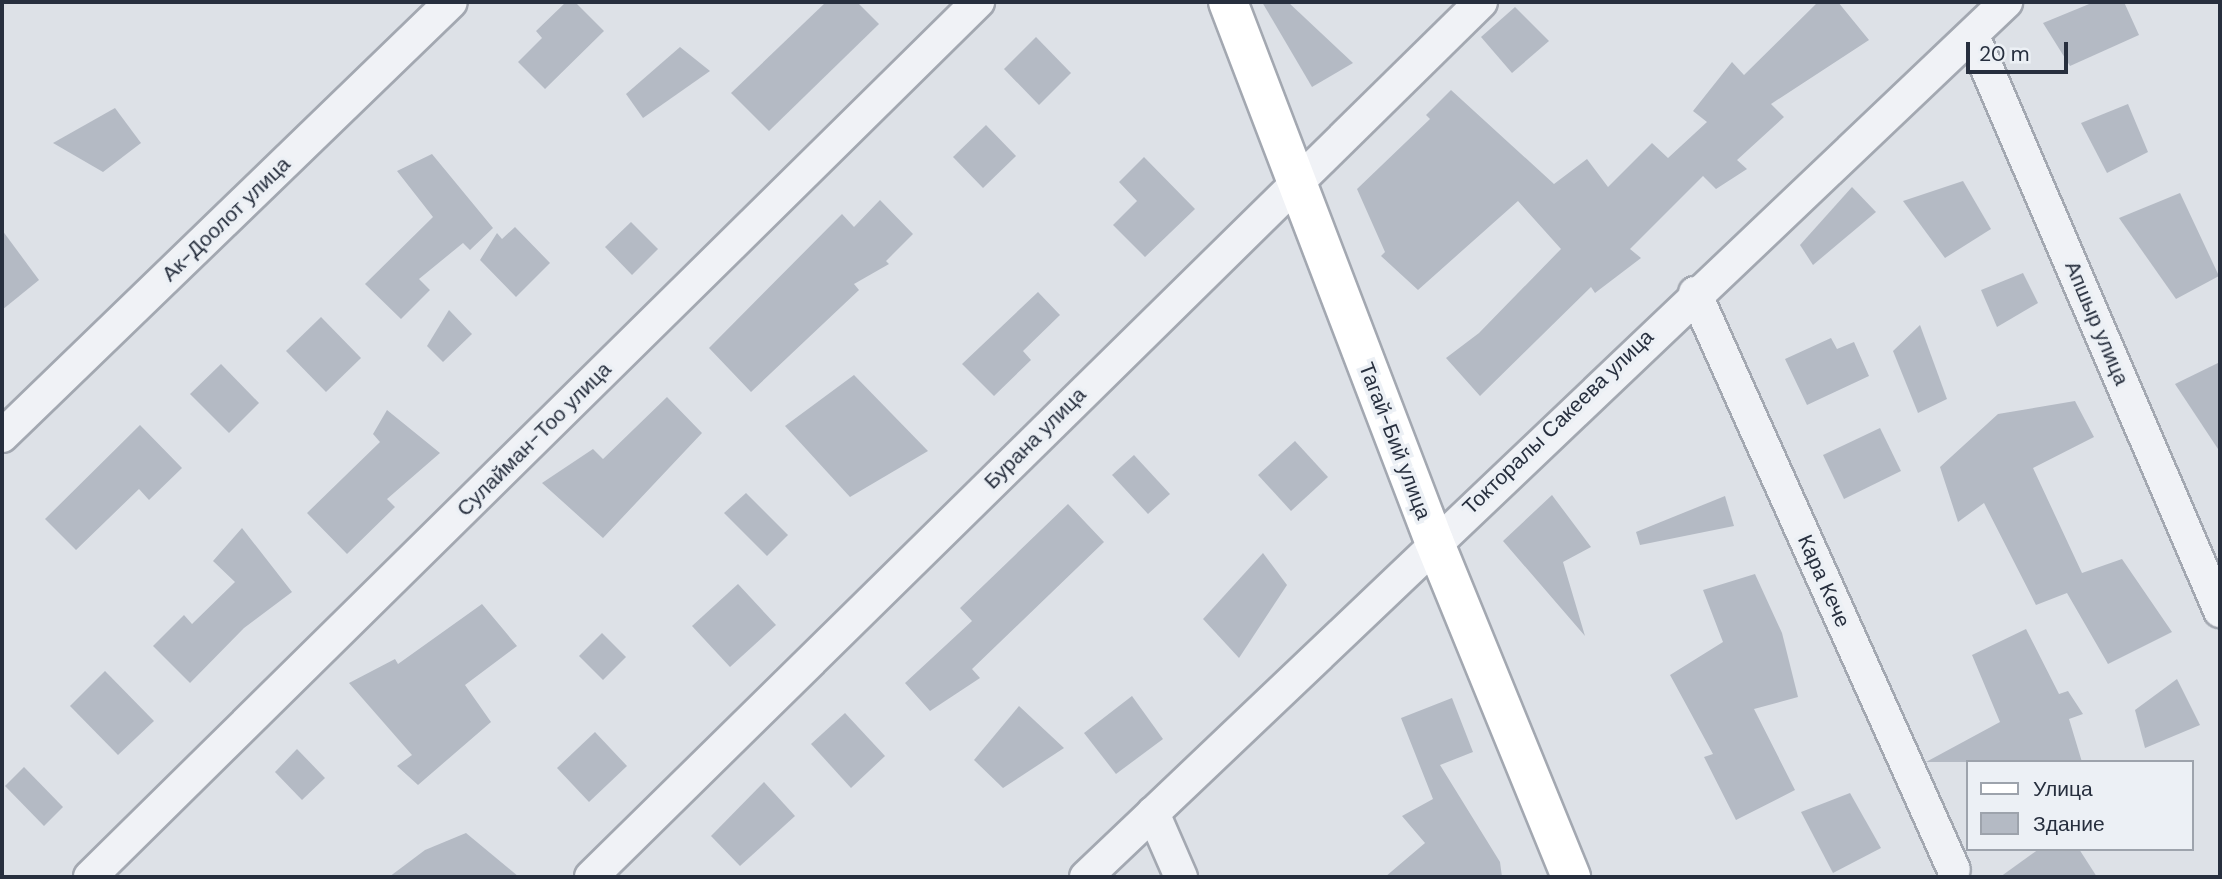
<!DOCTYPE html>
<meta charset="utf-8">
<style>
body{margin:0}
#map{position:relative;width:2222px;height:879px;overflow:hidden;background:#dde1e7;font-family:"DM Sans",sans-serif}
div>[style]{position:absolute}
.building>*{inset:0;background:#b4bac4}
.roads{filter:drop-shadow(2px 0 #a3a8b1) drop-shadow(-2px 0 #a3a8b1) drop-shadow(0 2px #a3a8b1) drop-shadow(0 -2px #a3a8b1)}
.street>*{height:32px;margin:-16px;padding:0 16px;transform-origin:16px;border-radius:16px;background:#f0f2f6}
.secondary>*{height:38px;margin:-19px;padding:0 19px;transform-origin:19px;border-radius:19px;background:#fff}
span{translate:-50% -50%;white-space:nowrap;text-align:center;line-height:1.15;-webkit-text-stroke:7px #ecf0f5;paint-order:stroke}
.street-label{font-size:21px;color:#272f3e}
.frame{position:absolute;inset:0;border:4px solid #272f3e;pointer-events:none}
.legend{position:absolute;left:1966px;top:760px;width:228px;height:91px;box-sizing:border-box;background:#ecf0f5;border:2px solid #9da3ac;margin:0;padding:9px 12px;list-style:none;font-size:21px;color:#272f3e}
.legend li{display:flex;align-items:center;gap:14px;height:35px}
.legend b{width:35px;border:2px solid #9da3ac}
.scale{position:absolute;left:1966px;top:42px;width:102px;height:32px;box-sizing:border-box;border:4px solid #272f3e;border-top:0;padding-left:9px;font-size:21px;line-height:24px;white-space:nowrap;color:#272f3e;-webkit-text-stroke:5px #ecf0f5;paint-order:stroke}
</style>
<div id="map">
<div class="building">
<div style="clip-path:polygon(566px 2px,575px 2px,604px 31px,545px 89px,518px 62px,542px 38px,536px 31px)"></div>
<div style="clip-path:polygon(826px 2px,857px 2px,879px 24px,769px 131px,731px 93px)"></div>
<div style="clip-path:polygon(1262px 2px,1288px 2px,1353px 63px,1312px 87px)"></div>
<div style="clip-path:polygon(1818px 2px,1838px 2px,1869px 40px,1771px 104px,1784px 117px,1737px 160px,1747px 169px,1716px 189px,1703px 176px,1630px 249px,1641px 258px,1595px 293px,1591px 287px,1480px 396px,1446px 358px,1479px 333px,1561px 249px,1518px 201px,1418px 290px,1381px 256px,1385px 252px,1357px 189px,1430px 119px,1426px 115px,1451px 90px,1554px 184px,1587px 159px,1608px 187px,1652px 143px,1668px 158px,1707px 122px,1693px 111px,1732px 62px,1744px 75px)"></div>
<div style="clip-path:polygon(2094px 2px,2124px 2px,2139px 35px,2070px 66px,2043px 23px)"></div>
<div style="clip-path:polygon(1515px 7px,1549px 41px,1512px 73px,1481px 37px)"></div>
<div style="clip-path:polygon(1036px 37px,1071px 73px,1039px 105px,1004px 69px)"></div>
<div style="clip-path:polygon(680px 47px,710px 71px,643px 118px,626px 94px)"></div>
<div style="clip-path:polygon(2128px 104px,2148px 152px,2107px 173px,2081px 123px)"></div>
<div style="clip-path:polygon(115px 108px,141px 143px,103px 172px,53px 143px)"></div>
<div style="clip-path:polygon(986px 125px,1016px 156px,983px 188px,953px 157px)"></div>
<div style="clip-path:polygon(432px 154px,493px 228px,470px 250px,463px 243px,419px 279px,430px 290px,401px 319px,365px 284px,433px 217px,397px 171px)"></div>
<div style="clip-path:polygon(1144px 157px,1195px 209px,1145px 257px,1113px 225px,1137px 201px,1119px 182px)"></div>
<div style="clip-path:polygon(1963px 181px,1991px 229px,1945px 258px,1903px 201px)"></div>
<div style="clip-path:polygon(1852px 187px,1876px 212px,1813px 265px,1800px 245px)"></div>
<div style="clip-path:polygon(2180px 193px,2219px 276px,2176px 299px,2119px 218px)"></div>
<div style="clip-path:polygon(880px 200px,913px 234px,886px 261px,889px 264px,854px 284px,859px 290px,751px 392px,709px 348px,842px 214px,854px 227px)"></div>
<div style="clip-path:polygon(631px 222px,658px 249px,632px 275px,605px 247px)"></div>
<div style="clip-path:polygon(515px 227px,550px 263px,516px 297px,480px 260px,497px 233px,502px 239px)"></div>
<div style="clip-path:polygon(2px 230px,39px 280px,2px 310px)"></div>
<div style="clip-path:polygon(2023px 273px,2038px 303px,1997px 327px,1981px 290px)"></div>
<div style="clip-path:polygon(1038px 292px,1060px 315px,1023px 351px,1031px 360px,994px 396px,962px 364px)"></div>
<div style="clip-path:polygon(449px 310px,472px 334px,443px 362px,427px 346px)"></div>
<div style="clip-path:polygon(321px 317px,361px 358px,326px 392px,286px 351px)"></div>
<div style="clip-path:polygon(1920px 325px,1947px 399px,1918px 413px,1893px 351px)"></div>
<div style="clip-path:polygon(1831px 338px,1837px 349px,1854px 342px,1869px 376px,1807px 405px,1785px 359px)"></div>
<div style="clip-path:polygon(2220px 362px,2220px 452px,2175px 384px)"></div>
<div style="clip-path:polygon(221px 364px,259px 403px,229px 433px,190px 394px)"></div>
<div style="clip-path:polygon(854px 375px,928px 451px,850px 497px,785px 426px)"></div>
<div style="clip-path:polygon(667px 397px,702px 433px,603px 538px,542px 483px,593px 449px,603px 459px)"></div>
<div style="clip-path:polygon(2075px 401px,2094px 437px,2033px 468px,2082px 573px,2122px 559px,2172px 632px,2108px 664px,2067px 593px,2036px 605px,1984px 503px,1958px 522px,1940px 467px,1998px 414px)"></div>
<div style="clip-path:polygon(387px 410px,440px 453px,387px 499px,395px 507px,347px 554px,307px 513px,380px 442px,373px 434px)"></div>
<div style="clip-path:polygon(140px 425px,182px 468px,149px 500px,139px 489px,76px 550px,45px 519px)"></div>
<div style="clip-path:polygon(1880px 428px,1901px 471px,1844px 499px,1823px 455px)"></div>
<div style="clip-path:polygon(1295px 441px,1328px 477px,1291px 511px,1258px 475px)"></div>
<div style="clip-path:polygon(1134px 455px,1170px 494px,1148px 514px,1112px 475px)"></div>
<div style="clip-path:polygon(746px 493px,788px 535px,767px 556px,724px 513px)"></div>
<div style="clip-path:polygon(1552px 495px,1591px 547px,1563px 562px,1585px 636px,1503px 541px)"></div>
<div style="clip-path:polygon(1725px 496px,1734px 526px,1640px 545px,1636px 532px)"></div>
<div style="clip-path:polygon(1068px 504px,1104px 542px,972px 669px,980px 678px,930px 711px,905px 683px,972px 621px,960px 608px)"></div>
<div style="clip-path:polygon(242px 528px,292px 592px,244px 628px,190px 683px,153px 646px,184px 615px,192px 624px,235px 582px,213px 561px)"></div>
<div style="clip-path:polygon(1263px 553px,1287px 585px,1239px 658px,1203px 619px)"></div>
<div style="clip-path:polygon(1755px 574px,1782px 633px,1798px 697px,1754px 709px,1795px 790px,1736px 820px,1704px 757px,1713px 754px,1670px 675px,1723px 642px,1703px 590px)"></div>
<div style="clip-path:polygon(738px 584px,776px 625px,730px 667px,692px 626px)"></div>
<div style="clip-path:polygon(482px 604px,517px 646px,465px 685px,491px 722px,418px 785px,397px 766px,412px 755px,349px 683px,395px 659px,398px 664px)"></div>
<div style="clip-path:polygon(2026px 629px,2059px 694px,2068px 691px,2083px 714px,2069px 719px,2082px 762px,1926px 762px,2000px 722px,1972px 655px)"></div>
<div style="clip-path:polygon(602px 633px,626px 657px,603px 680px,579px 656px)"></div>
<div style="clip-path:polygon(105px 671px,154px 721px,118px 755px,70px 706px)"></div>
<div style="clip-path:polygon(2177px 679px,2200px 725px,2145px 748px,2135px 710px)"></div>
<div style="clip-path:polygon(1132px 696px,1163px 739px,1116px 774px,1084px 733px)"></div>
<div style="clip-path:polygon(1452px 698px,1473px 752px,1440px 765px,1500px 862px,1502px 877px,1385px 877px,1425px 843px,1402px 816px,1433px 799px,1401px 718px)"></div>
<div style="clip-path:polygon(1019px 706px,1064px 748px,1003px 788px,974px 760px)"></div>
<div style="clip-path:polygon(845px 713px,885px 756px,851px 788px,811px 744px)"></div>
<div style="clip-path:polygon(595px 732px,627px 766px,589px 802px,557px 768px)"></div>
<div style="clip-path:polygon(297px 749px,325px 778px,302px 800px,275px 772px)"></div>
<div style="clip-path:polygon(24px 767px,63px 807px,44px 826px,5px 786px)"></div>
<div style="clip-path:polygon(764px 782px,795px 816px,740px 866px,711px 836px)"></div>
<div style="clip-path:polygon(1850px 793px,1881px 848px,1833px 873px,1801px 812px)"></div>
<div style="clip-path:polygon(466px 833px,519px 877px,389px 877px,425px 850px)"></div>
<div style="clip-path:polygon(2039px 849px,2079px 849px,2097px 877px,2000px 877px)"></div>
</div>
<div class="roads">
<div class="street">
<div style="left:1973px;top:36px;width:626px;rotate:66.75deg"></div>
<div style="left:1695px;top:293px;width:632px;rotate:65.83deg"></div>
<div style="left:2px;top:436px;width:624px;rotate:-44.03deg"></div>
<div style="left:1153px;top:813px;width:70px;rotate:66.4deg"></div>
<div style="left:90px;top:877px;width:1247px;rotate:-44.58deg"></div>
<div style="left:591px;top:877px;width:1248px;rotate:-44.51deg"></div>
<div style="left:1086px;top:877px;width:1270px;rotate:-43.56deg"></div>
</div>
<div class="secondary">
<div style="left:1228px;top:2px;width:577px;rotate:69.08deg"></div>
<div style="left:1434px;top:541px;width:363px;rotate:67.8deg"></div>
</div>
</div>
<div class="street-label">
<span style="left:226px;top:219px;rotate:-44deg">Ак-Доолот улица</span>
<span style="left:2097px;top:323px;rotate:67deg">Апшыр улица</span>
<span style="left:1558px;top:422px;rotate:-44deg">Токторалы Сакеева улица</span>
<span style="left:1035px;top:438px;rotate:-45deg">Бурана улица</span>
<span style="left:534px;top:439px;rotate:-45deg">Сулайман-Тоо улица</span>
<span style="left:1395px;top:441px;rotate:69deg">Тагай-Бий улица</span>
<span style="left:1824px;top:581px;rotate:66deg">Кара Кече</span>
</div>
<div class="frame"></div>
<ul class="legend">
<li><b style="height:9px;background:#fff"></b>Улица</li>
<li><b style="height:19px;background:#b4bac4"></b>Здание</li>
</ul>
<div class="scale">20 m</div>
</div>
